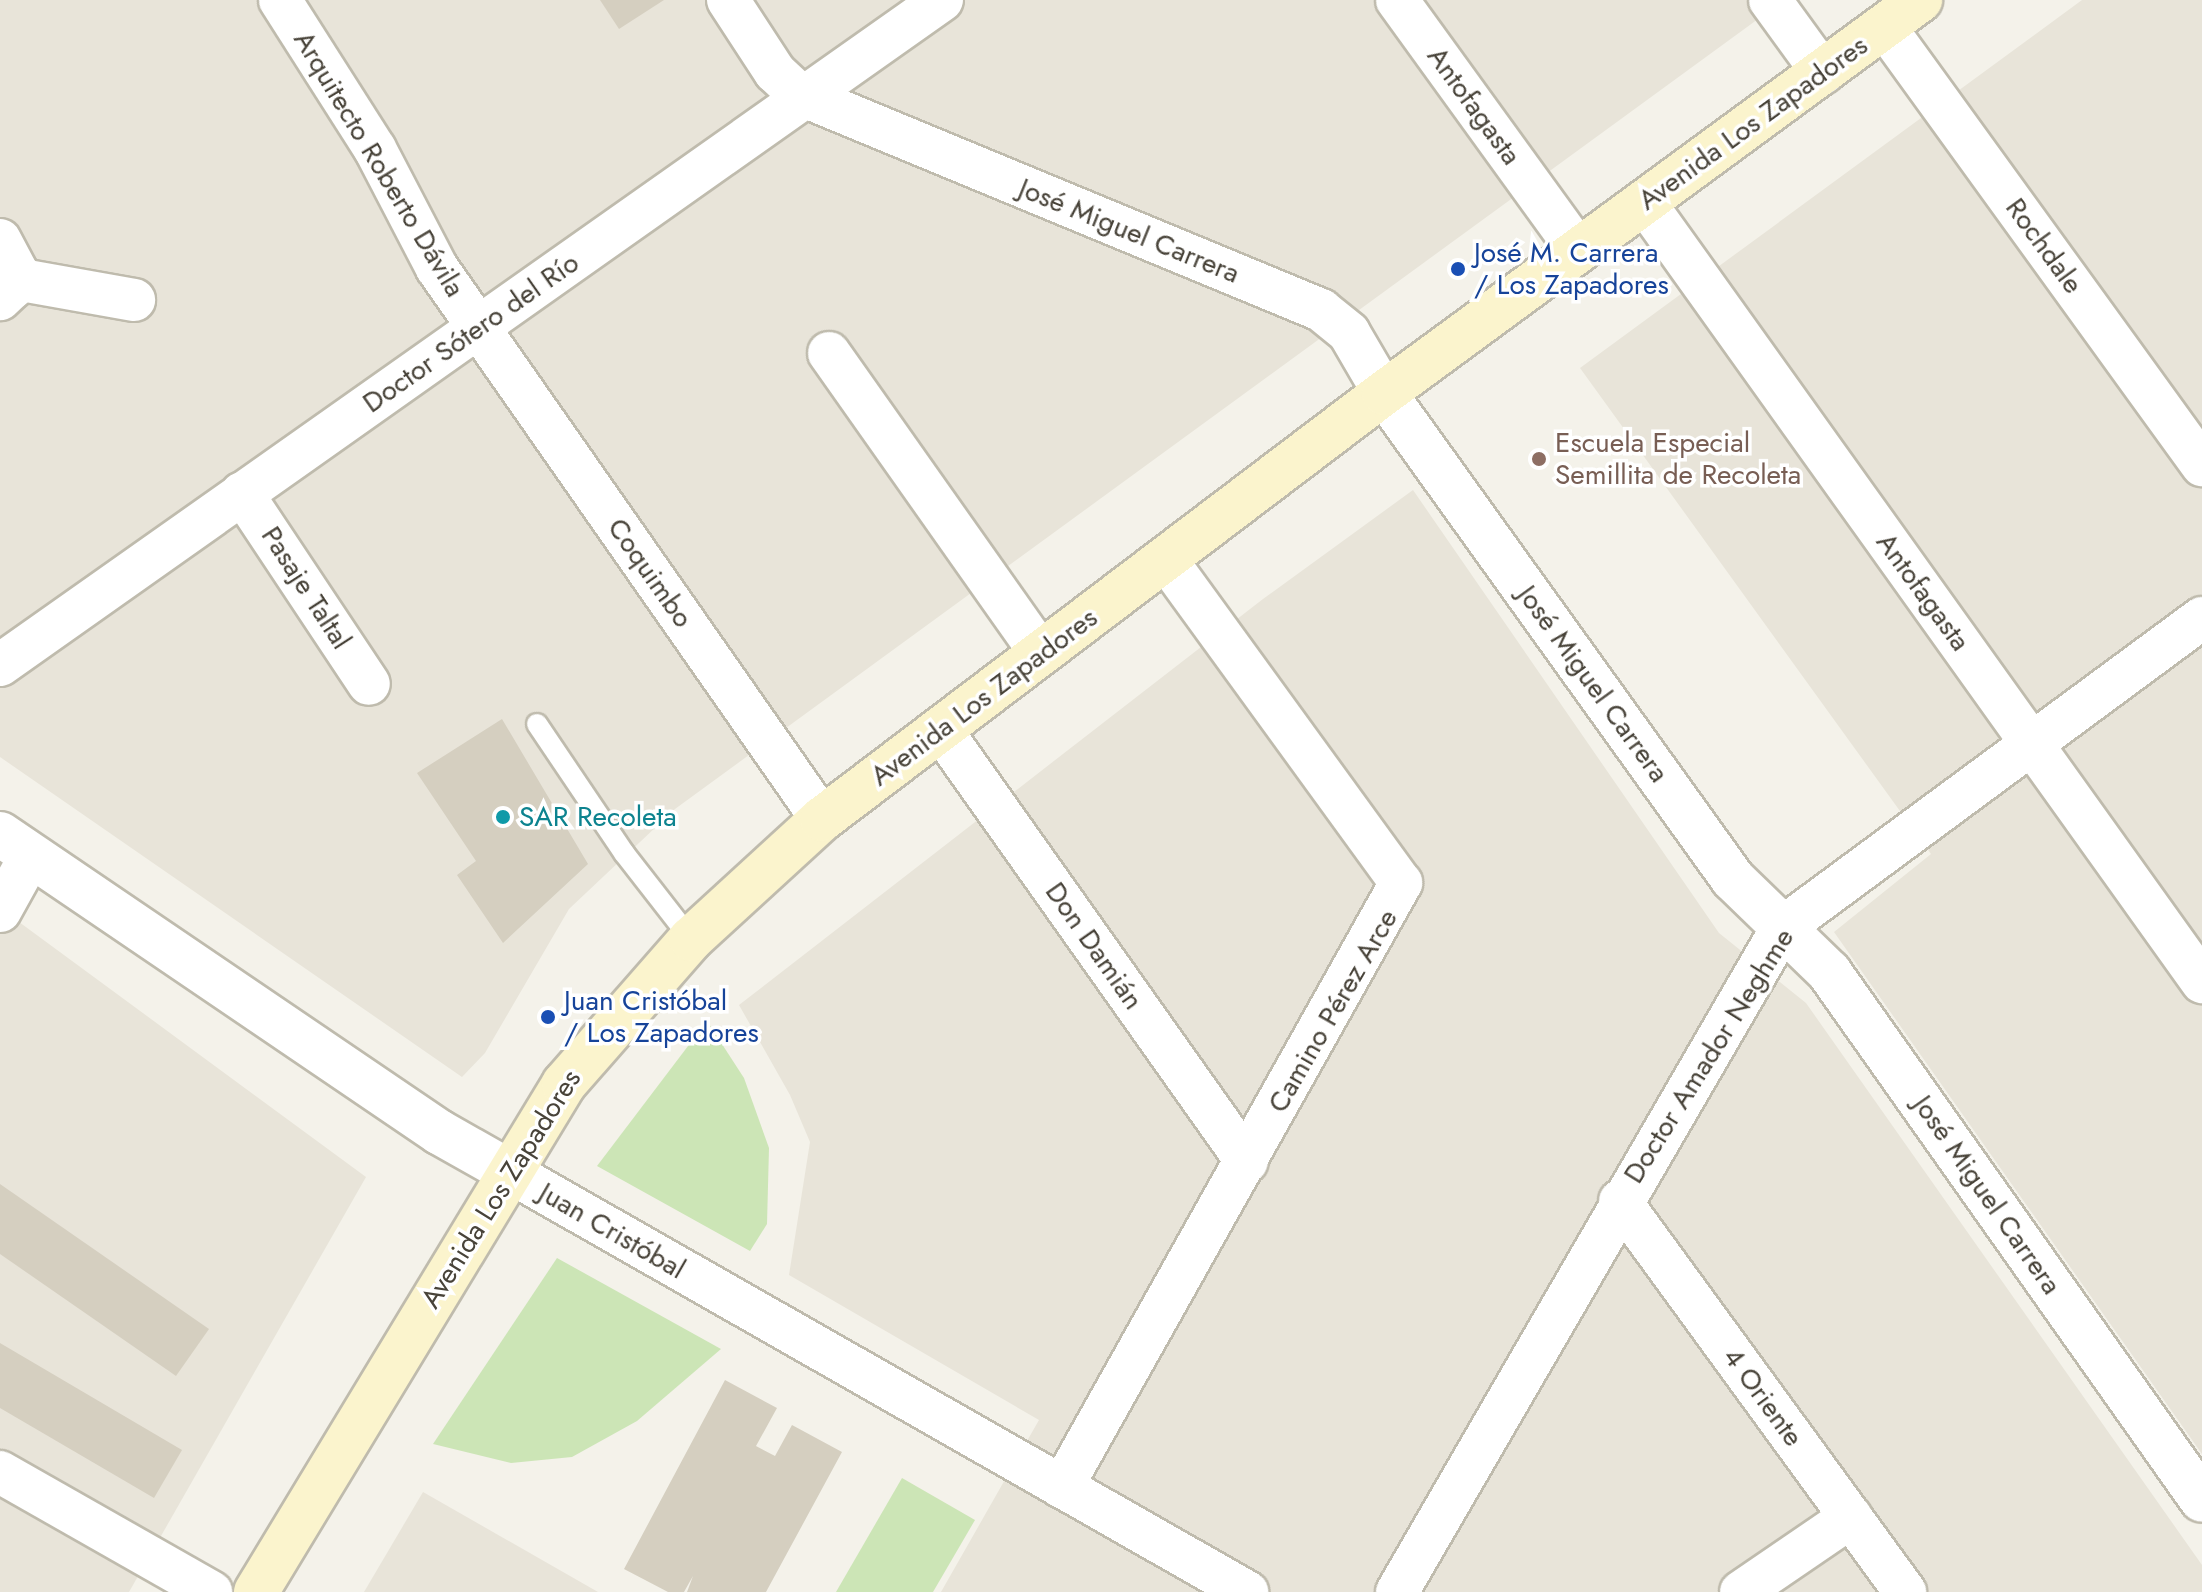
<!DOCTYPE html>
<meta charset="utf-8">
<style>
body{margin:0}
#map{position:relative;width:2202px;height:1592px;overflow:hidden;background:#f4f2ea;font-family:Jost,sans-serif}
div>[style]{position:absolute}
.residential>*{inset:0;background:#e8e4d9}
.green>*{inset:0;background:#cce5b6}
.building>*{inset:0;background:#d5cfc0}
.roads{filter:drop-shadow(2px 0 #bfbbad) drop-shadow(-2px 0 #bfbbad) drop-shadow(0 2px #bfbbad) drop-shadow(0 -2px #bfbbad)}
.service>*{height:20px;margin:-10px;padding:0 10px;transform-origin:10px;border-radius:10px;background:#fff}
.minor>*{height:42px;margin:-21px;padding:0 21px;transform-origin:21px;border-radius:21px;background:#fff}
.tertiary>*{height:44px;margin:-22px;padding:0 22px;transform-origin:22px;border-radius:22px;background:#fff}
.secondary>*{height:44px;margin:-22px;padding:0 22px;transform-origin:22px;border-radius:22px;background:#fbf4cd}
.dots>*{width:22px;height:22px;translate:-50% -50%;box-sizing:border-box;border:4px solid #fff;border-radius:50%}
span{translate:-50% -50%;white-space:nowrap;text-align:center;line-height:1.15;-webkit-text-stroke:7px #fff;paint-order:stroke}
.street-label{font-size:28px;color:#484339}
.transit-label{font-size:28px;color:#164399}
.left{translate:0 -50%;text-align:left}
.education-label{font-size:28px;color:#785e54}
.culture-label{font-size:28px;color:#0d838f}
</style>
<div id="map">
<div class="residential">
<div style="clip-path:polygon(0 0,1784px 0,675px 809px,569px 909px,485px 1053px,462px 1077px,0 757px)"></div>
<div style="clip-path:polygon(2082px 0,2202px 0,2202px 1454px,1834px 932px,1931px 854px,1580px 368px)"></div>
<div style="clip-path:polygon(1413px 490px,1719px 933px,1806px 1003px,2202px 1565px,2202px 1592px,941px 1592px,1039px 1420px,789px 1275px,810px 1142px,790px 1095px,739px 1005px,1263px 599px)"></div>
<div style="clip-path:polygon(0 908px,366px 1177px,129px 1592px,0 1592px)"></div>
<div style="clip-path:polygon(423px 1492px,598px 1592px,364px 1592px)"></div>
</div>
<div class="green">
<div style="clip-path:polygon(707px 1021px,744px 1078px,769px 1148px,767px 1224px,750px 1251px,597px 1166px)"></div>
<div style="clip-path:polygon(557px 1258px,721px 1349px,637px 1421px,572px 1457px,511px 1463px,433px 1444px)"></div>
<div style="clip-path:polygon(902px 1478px,975px 1520px,933px 1592px,836px 1592px)"></div>
</div>
<div class="building">
<div style="clip-path:polygon(600px 0,664px 0,619px 29px)"></div>
<div style="clip-path:polygon(502px 719px,588px 864px,503px 943px,457px 875px,476px 861px,417px 773px)"></div>
<div style="clip-path:polygon(0 1184px,209px 1329px,176px 1376px,0 1254px)"></div>
<div style="clip-path:polygon(0 1343px,182px 1450px,154px 1498px,0 1408px)"></div>
<div style="clip-path:polygon(725px 1380px,777px 1408px,756px 1446px,775px 1456px,792px 1425px,842px 1452px,766px 1592px,687px 1592px,693px 1576px,684px 1592px,668px 1592px,624px 1569px)"></div>
</div>
<div class="roads">
<div class="service">
<div style="left:537px;top:724px;width:156px;rotate:56deg"></div>
<div style="left:624px;top:853px;width:109px;rotate:52.1deg"></div>
</div>
<div class="minor">
<div style="left:280px;top:0;width:177px;rotate:57.5deg"></div>
<div style="left:375px;top:149px;width:134px;rotate:62.5deg"></div>
<div style="left:437px;top:268px;width:672px;rotate:55.06deg"></div>
<div style="left:728px;top:0;width:86px;rotate:56.9deg"></div>
<div style="left:775px;top:72px;width:33px;rotate:43deg"></div>
<div style="left:799px;top:94px;width:565px;rotate:22.48deg"></div>
<div style="left:1321px;top:310px;width:36px;rotate:39deg"></div>
<div style="left:1349px;top:333px;width:69px;rotate:59.7deg"></div>
<div style="left:1397px;top:0;width:310px;rotate:54.1deg"></div>
<div style="left:1770px;top:0;width:90px;rotate:54deg"></div>
<div style="left:1885px;top:27px;width:541px;rotate:54.11deg"></div>
<div style="left:1645px;top:203px;width:958px;rotate:54.43deg"></div>
<div style="left:0;top:240px;width:36px;rotate:62deg"></div>
<div style="left:17px;top:272px;width:16px;rotate:105deg"></div>
<div style="left:13px;top:287px;width:18px;rotate:137deg"></div>
<div style="left:16px;top:279px;width:120px;rotate:10.1deg"></div>
<div style="left:829px;top:353px;width:368px;rotate:54.8deg"></div>
<div style="left:242px;top:493px;width:229px;rotate:56.4deg"></div>
<div style="left:0;top:665px;width:1153px;rotate:-35.22deg"></div>
<div style="left:941px;top:730px;width:529px;rotate:54.69deg"></div>
<div style="left:0;top:911px;width:64px;rotate:-61deg"></div>
<div style="left:508px;top:1171px;width:851px;rotate:29.67deg"></div>
<div style="left:1620px;top:1201px;width:484px;rotate:53.9deg"></div>
<div style="left:0;top:1472px;width:243px;rotate:29.6deg"></div>
<div style="left:1062px;top:1487px;width:693px;rotate:-60.7deg"></div>
<div style="left:1401px;top:883px;width:400px;rotate:-126deg"></div>
<div style="left:1397px;top:1592px;width:768px;rotate:-59.89deg"></div>
<div style="left:1782px;top:928px;width:522px;rotate:-36.43deg"></div>
<div style="left:1741px;top:1592px;width:133px;rotate:-34.3deg"></div>
</div>
<div class="tertiary">
<div style="left:1384px;top:393px;width:598px;rotate:54.32deg"></div>
<div style="left:1733px;top:879px;width:134px;rotate:44.1deg"></div>
<div style="left:1829px;top:972px;width:646px;rotate:54.76deg"></div>
<div style="left:0;top:834px;width:531px;rotate:34.17deg"></div>
<div style="left:439px;top:1132px;width:79px;rotate:29.5deg"></div>
</div>
<div class="secondary">
<div style="left:256px;top:1592px;width:594px;rotate:-58.77deg"></div>
<div style="left:564px;top:1084px;width:193px;rotate:-48.8deg"></div>
<div style="left:691px;top:939px;width:178px;rotate:-42.5deg"></div>
<div style="left:822px;top:819px;width:705px;rotate:-37.16deg"></div>
<div style="left:1384px;top:393px;width:665px;rotate:-36.25deg"></div>
</div>
</div>
<div class="dots">
<div style="left:1458px;top:269px;background:#1a4fb4"></div>
<div style="left:1539px;top:459px;background:#8d6e63"></div>
<div style="left:503px;top:817px;background:#0f9aa8"></div>
<div style="left:548px;top:1017px;background:#1a4fb4"></div>
</div>
<div class="street-label">
<span style="left:1474px;top:106px;rotate:54deg">Antofagasta</span>
<span style="left:1753px;top:123px;rotate:-36deg">Avenida Los Zapadores</span>
<span style="left:379px;top:164px;rotate:59deg">Arquitecto Roberto Dávila</span>
<span style="left:1129px;top:231px;rotate:22deg">José Miguel Carrera</span>
<span style="left:2044px;top:246px;rotate:54deg">Rochdale</span>
<span style="left:471px;top:333px;rotate:-35deg">Doctor Sótero del Río</span>
<span style="left:650px;top:573px;rotate:55deg">Coquimbo</span>
<span style="left:306px;top:588px;rotate:57deg">Pasaje Taltal</span>
<span style="left:1923px;top:592px;rotate:54deg">Antofagasta</span>
<span style="left:1593px;top:684px;rotate:54deg">José Miguel Carrera</span>
<span style="left:984px;top:697px;rotate:-37deg">Avenida Los Zapadores</span>
<span style="left:1094px;top:946px;rotate:55deg">Don Damián</span>
<span style="left:1333px;top:1011px;rotate:-60deg">Camino Pérez Arce</span>
<span style="left:1709px;top:1056px;rotate:-58deg">Doctor Amador Neghme</span>
<span style="left:501px;top:1189px;rotate:-58deg">Avenida Los Zapadores</span>
<span style="left:1987px;top:1195px;rotate:55deg">José Miguel Carrera</span>
<span style="left:612px;top:1231px;rotate:30deg">Juan Cristóbal</span>
<span style="left:1763px;top:1397px;rotate:54deg">4 Oriente</span>
</div>
<div class="transit-label">
<span class="left" style="left:1474px;top:269px">José M. Carrera<br>/ Los Zapadores</span>
<span class="left" style="left:564px;top:1017px">Juan Cristóbal<br>/ Los Zapadores</span>
</div>
<div class="education-label">
<span class="left" style="left:1555px;top:459px">Escuela Especial<br>Semillita de Recoleta</span>
</div>
<div class="culture-label">
<span class="left" style="left:519px;top:817px">SAR Recoleta</span>
</div>
</div>
